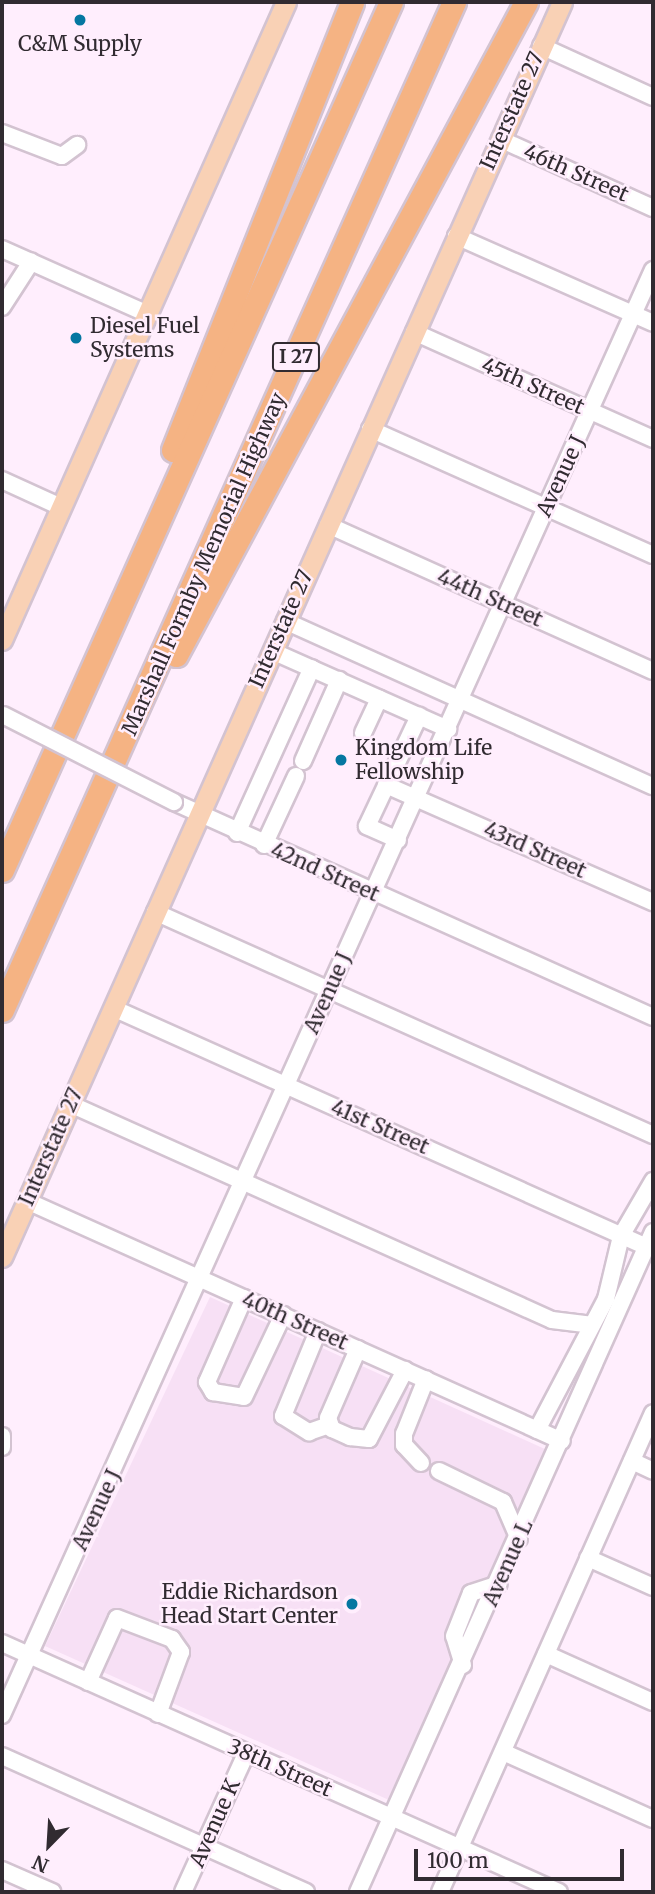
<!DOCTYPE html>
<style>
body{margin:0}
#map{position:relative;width:655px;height:1894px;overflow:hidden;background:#ffeefd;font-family:Merriweather,serif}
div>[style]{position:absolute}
.built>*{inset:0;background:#f7e0f5}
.roads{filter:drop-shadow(2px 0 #d3c3d1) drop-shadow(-2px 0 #d3c3d1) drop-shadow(0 2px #d3c3d1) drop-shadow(0 -2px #d3c3d1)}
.minor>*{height:16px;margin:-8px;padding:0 8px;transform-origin:8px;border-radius:8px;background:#fff}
.major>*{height:19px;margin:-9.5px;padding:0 9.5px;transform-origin:9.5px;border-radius:9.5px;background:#f9d1b5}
.highway>*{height:23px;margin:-11.5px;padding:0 11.5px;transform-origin:11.5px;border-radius:11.5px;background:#f5b383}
.bridges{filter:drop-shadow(2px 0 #d3c3d1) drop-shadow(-2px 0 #d3c3d1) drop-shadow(0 2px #d3c3d1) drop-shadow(0 -2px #d3c3d1)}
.minor-bridge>*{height:16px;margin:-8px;padding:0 8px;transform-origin:8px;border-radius:8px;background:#fff}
.dots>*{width:19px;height:19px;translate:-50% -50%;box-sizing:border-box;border:4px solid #ffeefd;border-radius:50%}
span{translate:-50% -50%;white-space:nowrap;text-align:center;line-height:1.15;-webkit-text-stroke:5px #ffeefd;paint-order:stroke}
.shield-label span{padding:2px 5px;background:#ffeefd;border:2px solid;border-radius:5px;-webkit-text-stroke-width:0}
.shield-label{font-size:19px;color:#312b31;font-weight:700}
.poi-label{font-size:21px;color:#312b31}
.left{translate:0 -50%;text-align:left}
.right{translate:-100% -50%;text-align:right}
.street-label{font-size:21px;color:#312b31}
.frame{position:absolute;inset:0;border:4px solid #312b31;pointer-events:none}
.north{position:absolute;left:14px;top:1810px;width:70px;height:70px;-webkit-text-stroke:5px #ffeefd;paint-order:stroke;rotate:204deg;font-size:19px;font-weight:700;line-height:28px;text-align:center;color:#312b31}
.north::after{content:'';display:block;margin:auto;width:24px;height:32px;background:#312b31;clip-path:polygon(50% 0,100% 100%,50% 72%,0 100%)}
.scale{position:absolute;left:414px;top:1849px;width:210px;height:32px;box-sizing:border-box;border:4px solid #312b31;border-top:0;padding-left:9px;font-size:21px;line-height:24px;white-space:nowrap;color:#312b31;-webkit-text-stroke:5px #ffeefd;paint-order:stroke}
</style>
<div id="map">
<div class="built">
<div style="clip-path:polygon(210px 1297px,547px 1450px,389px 1800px,45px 1646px)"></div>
</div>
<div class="roads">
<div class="minor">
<div style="left:541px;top:46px;width:123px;rotate:24.5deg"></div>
<div style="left:2px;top:133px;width:64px;rotate:21deg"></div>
<div style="left:62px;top:156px;width:19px;rotate:-36deg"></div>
<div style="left:500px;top:139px;width:168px;rotate:24.3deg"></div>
<div style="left:456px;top:236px;width:215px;rotate:23.8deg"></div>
<div style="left:2px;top:249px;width:160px;rotate:24deg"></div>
<div style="left:2px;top:307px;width:54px;rotate:-57.2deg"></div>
<div style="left:414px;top:332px;width:262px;rotate:24.1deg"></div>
<div style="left:370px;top:429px;width:310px;rotate:24deg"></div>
<div style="left:2px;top:480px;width:65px;rotate:24.6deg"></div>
<div style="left:328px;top:525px;width:356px;rotate:24.2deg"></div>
<div style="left:285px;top:621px;width:403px;rotate:24.2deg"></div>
<div style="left:272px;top:651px;width:193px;rotate:23.9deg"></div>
<div style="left:363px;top:733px;width:38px;rotate:-65deg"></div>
<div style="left:303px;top:761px;width:89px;rotate:-66deg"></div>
<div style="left:386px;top:785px;width:292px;rotate:23.7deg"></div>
<div style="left:174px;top:802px;width:525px;rotate:24.17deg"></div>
<div style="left:237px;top:833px;width:181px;rotate:-65.6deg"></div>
<div style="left:398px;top:840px;width:34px;rotate:-156deg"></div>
<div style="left:367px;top:826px;width:122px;rotate:-64.7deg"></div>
<div style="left:264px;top:845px;width:76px;rotate:-65.1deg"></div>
<div style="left:155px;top:912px;width:546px;rotate:24.12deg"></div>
<div style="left:113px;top:1008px;width:585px;rotate:24.11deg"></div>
<div style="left:70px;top:1104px;width:528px;rotate:24.14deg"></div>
<div style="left:552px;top:1320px;width:39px;rotate:7deg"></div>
<div style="left:27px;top:1201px;width:586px;rotate:24.16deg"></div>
<div style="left:244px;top:1298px;width:92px;rotate:113.8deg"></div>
<div style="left:207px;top:1382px;width:12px;rotate:59deg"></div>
<div style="left:213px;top:1392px;width:31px;rotate:9deg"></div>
<div style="left:244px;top:1397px;width:91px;rotate:-64.6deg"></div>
<div style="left:318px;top:1331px;width:92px;rotate:112.4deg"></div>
<div style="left:283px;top:1416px;width:31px;rotate:32deg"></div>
<div style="left:309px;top:1432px;width:21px;rotate:-19deg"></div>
<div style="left:358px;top:1349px;width:75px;rotate:113.5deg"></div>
<div style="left:328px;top:1418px;width:12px;rotate:70deg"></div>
<div style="left:332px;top:1429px;width:20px;rotate:24deg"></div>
<div style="left:350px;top:1437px;width:19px;rotate:6deg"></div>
<div style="left:369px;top:1439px;width:78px;rotate:-62.4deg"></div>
<div style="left:537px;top:1430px;width:148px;rotate:-62.2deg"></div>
<div style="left:606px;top:1299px;width:65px;rotate:-76.6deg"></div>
<div style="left:621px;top:1236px;width:64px;rotate:-59.8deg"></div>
<div style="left:2px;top:1436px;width:11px;rotate:90deg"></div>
<div style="left:632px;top:1461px;width:23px;rotate:25deg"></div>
<div style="left:421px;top:1463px;width:25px;rotate:-133deg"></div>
<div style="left:404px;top:1445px;width:11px;rotate:-90deg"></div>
<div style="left:404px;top:1434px;width:59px;rotate:-68.2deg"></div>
<div style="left:439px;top:1471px;width:71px;rotate:25.8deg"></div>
<div style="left:503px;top:1502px;width:40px;rotate:66.6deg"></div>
<div style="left:588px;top:1558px;width:71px;rotate:24deg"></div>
<div style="left:2px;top:1643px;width:610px;rotate:24.09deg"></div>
<div style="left:546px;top:1654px;width:117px;rotate:24.2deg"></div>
<div style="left:463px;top:1665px;width:30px;rotate:-107deg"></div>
<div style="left:454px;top:1636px;width:46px;rotate:-68.4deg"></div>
<div style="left:471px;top:1593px;width:29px;rotate:-18deg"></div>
<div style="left:88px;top:1682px;width:70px;rotate:-65.6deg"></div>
<div style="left:117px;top:1618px;width:59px;rotate:20.9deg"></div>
<div style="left:172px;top:1639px;width:16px;rotate:55deg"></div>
<div style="left:181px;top:1652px;width:66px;rotate:110.4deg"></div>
<div style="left:2px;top:1715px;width:1585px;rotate:-65.75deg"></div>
<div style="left:503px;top:1752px;width:164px;rotate:24.1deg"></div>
<div style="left:2px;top:1756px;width:333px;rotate:24.1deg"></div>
<div style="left:2px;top:1870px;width:55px;rotate:23.7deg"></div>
<div style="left:183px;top:1892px;width:152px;rotate:-65.5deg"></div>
<div style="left:358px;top:1892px;width:723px;rotate:-65.92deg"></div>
<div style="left:440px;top:1892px;width:524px;rotate:-66.03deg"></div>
</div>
<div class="major">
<div style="left:2px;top:640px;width:698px;rotate:-66deg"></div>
<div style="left:2px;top:1257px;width:1374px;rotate:-65.95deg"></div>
</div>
<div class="highway">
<div style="left:173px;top:450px;width:482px;rotate:-68.2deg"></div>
<div style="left:176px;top:655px;width:741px;rotate:-61.81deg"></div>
<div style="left:2px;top:870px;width:951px;rotate:-65.86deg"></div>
<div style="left:2px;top:1010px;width:1105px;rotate:-65.85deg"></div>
</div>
</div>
<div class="bridges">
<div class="minor-bridge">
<div style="left:3px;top:715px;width:192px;rotate:27deg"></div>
</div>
</div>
<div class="dots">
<div style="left:80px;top:20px;background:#0577a1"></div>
<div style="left:76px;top:338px;background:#0577a1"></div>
<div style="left:341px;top:760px;background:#0577a1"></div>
<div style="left:352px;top:1604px;background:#0577a1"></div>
</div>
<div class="shield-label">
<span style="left:296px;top:357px">I 27</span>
</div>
<div class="poi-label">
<span style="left:80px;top:44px">C&amp;M Supply</span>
<span class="left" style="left:90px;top:338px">Diesel Fuel<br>Systems</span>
<span class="left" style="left:355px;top:760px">Kingdom Life<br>Fellowship</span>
<span class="right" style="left:338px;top:1604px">Eddie Richardson<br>Head Start Center</span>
</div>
<div class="street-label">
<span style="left:512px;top:111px;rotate:-66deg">Interstate 27</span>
<span style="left:576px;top:173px;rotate:24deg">46th Street</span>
<span style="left:533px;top:386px;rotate:24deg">45th Street</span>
<span style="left:561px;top:476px;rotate:-65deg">Avenue J</span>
<span style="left:204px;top:564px;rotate:-66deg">Marshall Formby Memorial Highway</span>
<span style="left:490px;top:598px;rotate:24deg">44th Street</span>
<span style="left:281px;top:629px;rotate:-66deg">Interstate 27</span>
<span style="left:535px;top:850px;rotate:24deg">43rd Street</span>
<span style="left:325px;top:872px;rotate:24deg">42nd Street</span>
<span style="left:328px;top:993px;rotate:-66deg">Avenue J</span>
<span style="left:380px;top:1127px;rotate:24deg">41st Street</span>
<span style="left:51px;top:1147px;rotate:-66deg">Interstate 27</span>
<span style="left:295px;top:1321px;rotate:24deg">40th Street</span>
<span style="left:97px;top:1510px;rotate:-65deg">Avenue J</span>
<span style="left:508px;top:1563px;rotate:-66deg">Avenue L</span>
<span style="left:280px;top:1768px;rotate:24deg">38th Street</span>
<span style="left:215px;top:1823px;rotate:-66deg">Avenue K</span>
</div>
<div class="frame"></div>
<div class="north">N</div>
<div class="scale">100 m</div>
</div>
